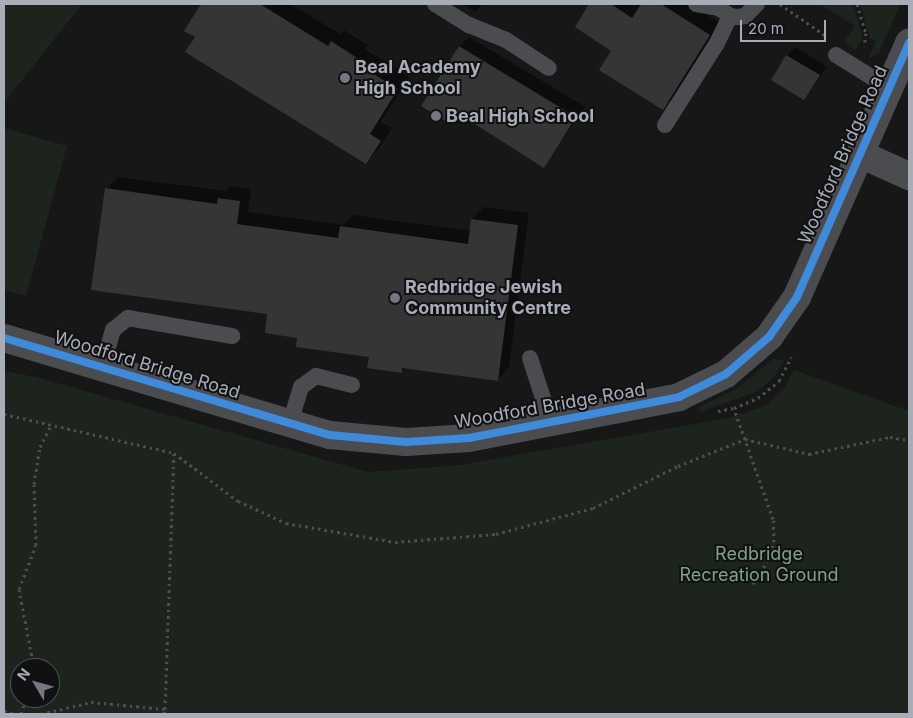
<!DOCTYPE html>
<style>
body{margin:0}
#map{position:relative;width:913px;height:718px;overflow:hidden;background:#171717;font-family:Inter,sans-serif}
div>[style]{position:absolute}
.green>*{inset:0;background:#1d241e}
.shadow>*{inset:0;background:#0007}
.building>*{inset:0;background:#353536}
.path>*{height:3px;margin-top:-1.5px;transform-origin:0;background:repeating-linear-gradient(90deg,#4d4e52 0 2.5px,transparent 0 6.5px)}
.service>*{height:16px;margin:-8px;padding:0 8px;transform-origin:8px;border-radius:8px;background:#4b4c50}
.minor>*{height:28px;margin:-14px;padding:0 14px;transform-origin:14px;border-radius:14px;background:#4b4c50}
.cycleway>*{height:8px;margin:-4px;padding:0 4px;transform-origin:4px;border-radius:4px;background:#408adc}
.dots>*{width:14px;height:14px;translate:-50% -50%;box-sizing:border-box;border:2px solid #111113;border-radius:50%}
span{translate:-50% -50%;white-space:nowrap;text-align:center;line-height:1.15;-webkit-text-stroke:4px #111113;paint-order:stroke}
.poi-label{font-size:18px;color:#a8adb8;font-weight:700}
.left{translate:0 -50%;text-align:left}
.street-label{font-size:18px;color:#a8adb8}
.park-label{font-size:18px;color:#7fa381}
.frame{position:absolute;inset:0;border:5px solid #a8adb8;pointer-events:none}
.north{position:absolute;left:10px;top:658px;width:50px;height:50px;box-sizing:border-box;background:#111113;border:1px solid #4d4f55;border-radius:50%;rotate:307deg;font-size:14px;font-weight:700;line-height:20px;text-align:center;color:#a8adb8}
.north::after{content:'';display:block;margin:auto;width:18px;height:22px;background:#757880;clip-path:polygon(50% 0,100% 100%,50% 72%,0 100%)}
.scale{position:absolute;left:740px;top:20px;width:86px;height:22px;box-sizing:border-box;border:2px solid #a8adb8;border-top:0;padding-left:6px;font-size:15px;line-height:18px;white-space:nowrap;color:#a8adb8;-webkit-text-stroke:4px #111113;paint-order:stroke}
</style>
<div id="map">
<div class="green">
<div style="clip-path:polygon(4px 4px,82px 4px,4px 103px)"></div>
<div style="clip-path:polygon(820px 4px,853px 4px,863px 38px,855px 50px,844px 42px,855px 26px)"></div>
<div style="clip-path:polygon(860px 4px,900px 4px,879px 53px,868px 59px,876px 41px,870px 38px)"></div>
<div style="clip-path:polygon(4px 128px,67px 146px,26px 296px,4px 290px)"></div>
<div style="clip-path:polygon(773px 359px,784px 360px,775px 376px,758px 391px,700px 412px,699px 407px,736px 389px)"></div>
<div style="clip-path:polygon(evenodd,794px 370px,909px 411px,909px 714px,4px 714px,4px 371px,36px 377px,368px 472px,460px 465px,729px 418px,765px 406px,784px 389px,794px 370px,20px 668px,50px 668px,50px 698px,20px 698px,20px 668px)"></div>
</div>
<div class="shadow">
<div style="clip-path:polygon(202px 4px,291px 4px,340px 34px,344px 30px,368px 45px,365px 49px,409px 77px,381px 122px,392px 128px,378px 150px,366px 162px,186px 30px)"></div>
<div style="clip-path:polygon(462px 4px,483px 4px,475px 12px)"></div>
<div style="clip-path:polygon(590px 4px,690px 4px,720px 23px,674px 97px,663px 108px,613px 50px,576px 27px)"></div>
<div style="clip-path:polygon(469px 37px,585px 107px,544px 166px,459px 112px,449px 122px,460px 46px)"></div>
<div style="clip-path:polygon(795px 47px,827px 67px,804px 99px,787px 55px)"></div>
<div style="clip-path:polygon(118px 177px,226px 191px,231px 186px,251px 189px,248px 212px,343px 225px,353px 215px,471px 231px,472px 219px,484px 207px,529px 213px,509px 367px,497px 380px,406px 367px,401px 372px,370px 356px,299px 337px,106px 189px)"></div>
</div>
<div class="building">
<div style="clip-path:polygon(201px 4px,260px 4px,328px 46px,331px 41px,357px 58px,354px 62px,398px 89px,370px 134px,381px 141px,366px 164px,185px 52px,195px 37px,184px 31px)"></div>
<div style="clip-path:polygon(589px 4px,611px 4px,632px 18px,641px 4px,661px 4px,710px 35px,663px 110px,599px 70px,611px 51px,575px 27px)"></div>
<div style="clip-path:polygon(459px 46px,576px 117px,544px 168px,456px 112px,449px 123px,421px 106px)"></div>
<div style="clip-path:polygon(786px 55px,820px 75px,804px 100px,771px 80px)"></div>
<div style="clip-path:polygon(105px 188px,217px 204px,218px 198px,240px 201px,237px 224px,338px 238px,340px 226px,468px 244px,471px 219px,518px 225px,498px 381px,402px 368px,402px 373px,367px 368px,369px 357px,296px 347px,297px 338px,265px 333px,267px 314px,91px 290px)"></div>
</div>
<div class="path">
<div style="left:780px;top:4px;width:56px;rotate:34.8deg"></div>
<div style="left:857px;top:4px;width:30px;rotate:73deg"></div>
<div style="left:866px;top:33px;width:13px;rotate:99deg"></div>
<div style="left:718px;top:411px;width:16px;rotate:-11deg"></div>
<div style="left:4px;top:414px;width:174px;rotate:12.9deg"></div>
<div style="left:174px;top:453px;width:80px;rotate:36.9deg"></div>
<div style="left:238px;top:501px;width:53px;rotate:24.6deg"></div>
<div style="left:286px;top:523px;width:111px;rotate:9.9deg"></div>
<div style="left:395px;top:542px;width:101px;rotate:-4.5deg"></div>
<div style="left:496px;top:534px;width:100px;rotate:-15deg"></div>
<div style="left:593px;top:508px;width:95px;rotate:-26.3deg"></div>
<div style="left:678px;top:466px;width:72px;rotate:-21.9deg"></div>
<div style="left:745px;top:439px;width:66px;rotate:13.2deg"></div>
<div style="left:809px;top:454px;width:83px;rotate:-11.9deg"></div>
<div style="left:890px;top:437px;width:19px;rotate:9deg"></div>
<div style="left:753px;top:584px;width:28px;rotate:-58deg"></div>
<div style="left:768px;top:560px;width:19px;rotate:-72deg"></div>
<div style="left:774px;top:542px;width:23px;rotate:-92deg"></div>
<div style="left:773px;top:519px;width:118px;rotate:-109.4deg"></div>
<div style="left:734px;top:408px;width:26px;rotate:-23deg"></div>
<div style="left:758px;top:398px;width:27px;rotate:-39deg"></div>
<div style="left:779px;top:381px;width:27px;rotate:-63deg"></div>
<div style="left:34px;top:668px;width:80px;rotate:-100.8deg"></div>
<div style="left:19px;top:589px;width:47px;rotate:-68.9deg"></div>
<div style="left:36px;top:545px;width:61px;rotate:-91.9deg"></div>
<div style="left:34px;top:484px;width:37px;rotate:-81deg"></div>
<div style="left:40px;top:447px;width:25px;rotate:-63deg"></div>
<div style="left:4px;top:711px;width:10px;rotate:17deg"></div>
<div style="left:21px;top:714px;width:17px;rotate:-73deg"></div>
<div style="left:41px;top:714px;width:51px;rotate:-13.5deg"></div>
<div style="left:91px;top:702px;width:74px;rotate:5.4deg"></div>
<div style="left:165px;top:709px;width:256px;rotate:-88deg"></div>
<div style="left:164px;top:714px;width:5px;rotate:-79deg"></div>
</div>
<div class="service">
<div style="left:435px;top:4px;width:40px;rotate:32deg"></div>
<div style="left:469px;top:25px;width:40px;rotate:22deg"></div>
<div style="left:506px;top:40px;width:51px;rotate:33.1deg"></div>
<div style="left:696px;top:4px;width:23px;rotate:10deg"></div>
<div style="left:719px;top:8px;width:14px;rotate:36deg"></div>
<div style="left:730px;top:16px;width:8px;rotate:7deg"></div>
<div style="left:738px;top:17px;width:7px;rotate:-8deg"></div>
<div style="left:745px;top:16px;width:17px;rotate:-45deg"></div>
<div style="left:836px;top:55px;width:62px;rotate:31.9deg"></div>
<div style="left:665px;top:125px;width:97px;rotate:-57.6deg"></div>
<div style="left:717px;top:43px;width:30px;rotate:-64deg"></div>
<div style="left:530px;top:358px;width:68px;rotate:72.1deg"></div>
<div style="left:102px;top:368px;width:40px;rotate:-74deg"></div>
<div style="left:113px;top:330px;width:19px;rotate:-39deg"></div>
<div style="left:128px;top:318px;width:106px;rotate:9.8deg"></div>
<div style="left:290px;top:423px;width:38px;rotate:-73deg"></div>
<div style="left:301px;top:387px;width:19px;rotate:-36deg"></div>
<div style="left:316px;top:376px;width:37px;rotate:14deg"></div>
</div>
<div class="minor">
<div style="left:860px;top:154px;width:54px;rotate:24.2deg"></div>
<div style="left:4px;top:338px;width:340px;rotate:16.6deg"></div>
<div style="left:330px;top:435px;width:76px;rotate:5.3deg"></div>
<div style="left:406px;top:442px;width:63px;rotate:-3.6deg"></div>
<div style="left:469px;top:438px;width:214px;rotate:-11deg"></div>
<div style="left:679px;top:397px;width:52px;rotate:-26.1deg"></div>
<div style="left:726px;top:374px;width:57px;rotate:-40.7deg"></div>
<div style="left:769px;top:337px;width:49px;rotate:-55deg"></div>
<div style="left:797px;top:297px;width:278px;rotate:-66.2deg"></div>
</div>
<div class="cycleway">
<div style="left:4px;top:338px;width:340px;rotate:16.6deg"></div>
<div style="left:330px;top:435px;width:76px;rotate:5.3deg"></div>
<div style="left:406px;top:442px;width:63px;rotate:-3.6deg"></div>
<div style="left:469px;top:438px;width:214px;rotate:-11deg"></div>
<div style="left:679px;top:397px;width:52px;rotate:-26.1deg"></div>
<div style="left:726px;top:374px;width:57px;rotate:-40.7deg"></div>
<div style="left:769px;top:337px;width:49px;rotate:-55deg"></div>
<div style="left:797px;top:297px;width:278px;rotate:-66.2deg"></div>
</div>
<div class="dots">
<div style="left:345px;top:78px;background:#757880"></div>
<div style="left:436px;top:116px;background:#757880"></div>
<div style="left:395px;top:298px;background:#757880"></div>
</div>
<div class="poi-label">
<span class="left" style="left:355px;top:78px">Beal Academy<br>High School</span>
<span class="left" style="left:446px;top:116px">Beal High School</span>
<span class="left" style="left:405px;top:298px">Redbridge Jewish<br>Community Centre</span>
</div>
<div class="street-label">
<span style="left:843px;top:155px;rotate:-66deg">Woodford Bridge Road</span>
<span style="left:147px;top:365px;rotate:17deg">Woodford Bridge Road</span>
<span style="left:550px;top:406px;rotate:-10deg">Woodford Bridge Road</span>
</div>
<div class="park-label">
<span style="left:759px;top:565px">Redbridge<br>Recreation Ground</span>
</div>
<div class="frame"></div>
<div class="north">N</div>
<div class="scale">20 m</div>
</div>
